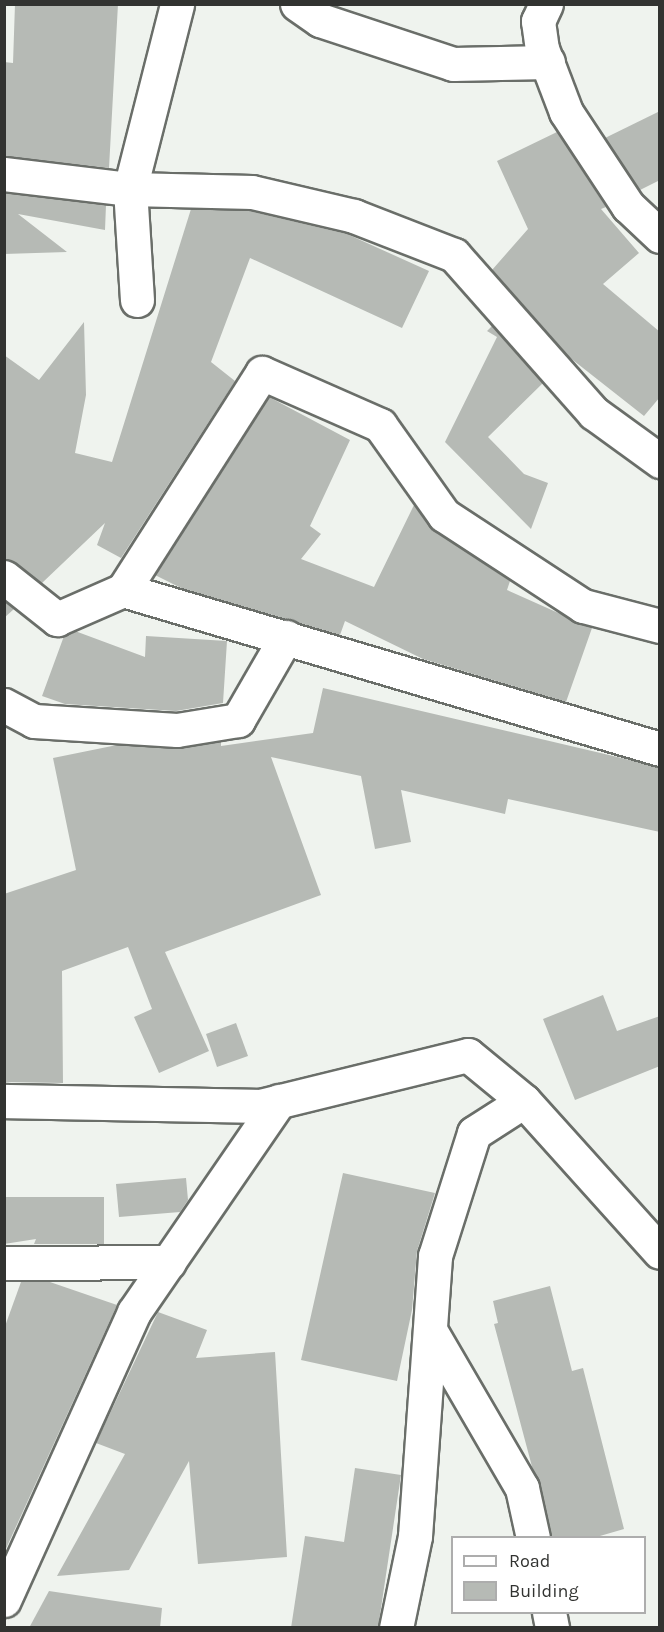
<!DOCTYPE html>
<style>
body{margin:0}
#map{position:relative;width:664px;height:1632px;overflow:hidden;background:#eff3ee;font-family:Karla,sans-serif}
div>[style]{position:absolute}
.building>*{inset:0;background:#b6bab5}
.roads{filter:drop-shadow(2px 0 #6a6e69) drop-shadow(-2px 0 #6a6e69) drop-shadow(0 2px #6a6e69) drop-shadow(0 -2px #6a6e69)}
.minor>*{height:33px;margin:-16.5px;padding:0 16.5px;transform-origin:16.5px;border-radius:16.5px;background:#fff}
span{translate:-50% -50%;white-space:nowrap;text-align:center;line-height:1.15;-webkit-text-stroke:4.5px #fff;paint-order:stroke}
.frame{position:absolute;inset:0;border:6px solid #323331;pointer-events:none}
.legend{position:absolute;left:451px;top:1536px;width:195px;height:78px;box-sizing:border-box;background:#fff;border:2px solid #adadad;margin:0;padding:8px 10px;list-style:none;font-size:18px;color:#323331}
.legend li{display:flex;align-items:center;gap:12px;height:30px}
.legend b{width:30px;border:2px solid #adadad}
</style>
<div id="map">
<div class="building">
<div style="clip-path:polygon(15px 4px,118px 4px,109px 168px,4px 156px,4px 62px,13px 63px)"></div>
<div style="clip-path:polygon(660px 111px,660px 180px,640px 190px,605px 138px)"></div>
<div style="clip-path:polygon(557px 132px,606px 207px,601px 209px,639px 253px,603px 284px,660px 332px,660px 397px,644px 416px,569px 357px,492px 270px,528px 229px,497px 161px)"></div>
<div style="clip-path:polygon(4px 193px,106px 205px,105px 230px,18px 214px,67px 252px,4px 254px)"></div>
<div style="clip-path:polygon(191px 209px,250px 211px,347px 234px,429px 271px,402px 328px,250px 258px,211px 362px,235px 381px,121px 558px,97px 545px,105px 523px,42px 583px,4px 559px,4px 355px,39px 380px,84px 322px,86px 395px,75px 453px,112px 462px)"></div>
<div style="clip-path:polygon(492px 326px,543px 383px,488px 437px,524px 474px,548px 483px,531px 529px,445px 442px,497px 337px,487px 331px)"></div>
<div style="clip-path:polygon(269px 397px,350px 440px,310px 526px,321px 534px,301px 559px,374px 587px,414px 505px,433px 530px,510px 581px,507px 590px,592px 628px,566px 702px,423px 659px,345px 621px,340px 635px,181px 588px,155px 575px)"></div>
<div style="clip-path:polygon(4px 601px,14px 609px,4px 618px)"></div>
<div style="clip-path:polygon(75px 631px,145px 657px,146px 636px,227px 641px,223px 703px,176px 711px,65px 704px,42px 696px,64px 636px)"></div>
<div style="clip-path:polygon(323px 688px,660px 767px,660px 832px,508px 799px,505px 814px,401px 790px,411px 842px,375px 849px,361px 776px,271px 757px,321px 895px,165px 952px,209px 1051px,159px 1073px,134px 1017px,152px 1009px,128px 947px,62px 971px,63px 1083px,4px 1082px,4px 894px,76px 870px,53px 758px,117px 745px,176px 749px,221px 742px,221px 746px,313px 733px)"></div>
<div style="clip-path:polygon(603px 995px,617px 1031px,660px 1016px,660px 1066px,575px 1100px,543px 1019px)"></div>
<div style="clip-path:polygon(236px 1023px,248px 1056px,217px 1067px,206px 1034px)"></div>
<div style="clip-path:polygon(343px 1173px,435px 1193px,417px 1251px,412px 1310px,397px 1381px,301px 1360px)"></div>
<div style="clip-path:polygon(186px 1178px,188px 1200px,180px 1212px,119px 1217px,116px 1184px)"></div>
<div style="clip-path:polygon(4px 1197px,104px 1197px,104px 1244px,34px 1244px,36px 1239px,4px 1244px)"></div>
<div style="clip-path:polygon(47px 1281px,117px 1305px,4px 1553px,4px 1329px,21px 1282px)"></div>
<div style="clip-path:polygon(550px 1286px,572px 1371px,583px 1368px,624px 1529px,593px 1538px,551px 1538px,494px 1324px,498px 1323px,493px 1301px)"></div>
<div style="clip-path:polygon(158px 1312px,207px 1330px,196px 1358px,275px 1352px,287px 1557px,198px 1564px,189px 1461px,129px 1570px,57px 1576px,125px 1454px,96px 1443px)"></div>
<div style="clip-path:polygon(355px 1468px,401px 1475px,378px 1628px,291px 1628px,305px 1536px,344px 1542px)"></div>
<div style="clip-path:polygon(49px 1591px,162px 1608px,160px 1628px,29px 1628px)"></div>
</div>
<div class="roads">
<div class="minor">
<div style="left:297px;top:4px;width:28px;rotate:35deg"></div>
<div style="left:320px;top:20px;width:140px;rotate:18.3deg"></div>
<div style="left:453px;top:64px;width:95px;rotate:-1.2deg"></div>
<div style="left:546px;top:4px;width:19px;rotate:115deg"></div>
<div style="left:538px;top:21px;width:28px;rotate:82deg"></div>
<div style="left:542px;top:49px;width:67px;rotate:69.1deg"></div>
<div style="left:566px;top:112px;width:113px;rotate:56.6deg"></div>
<div style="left:628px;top:206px;width:44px;rotate:43.2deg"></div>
<div style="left:4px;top:174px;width:127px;rotate:6.8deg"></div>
<div style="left:130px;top:189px;width:122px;rotate:1.4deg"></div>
<div style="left:252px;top:192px;width:105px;rotate:13.2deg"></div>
<div style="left:354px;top:216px;width:107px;rotate:21.3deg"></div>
<div style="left:454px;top:255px;width:211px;rotate:48.5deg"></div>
<div style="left:594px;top:413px;width:82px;rotate:36deg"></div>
<div style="left:137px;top:300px;width:111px;rotate:-93.6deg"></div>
<div style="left:130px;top:189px;width:191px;rotate:-75.7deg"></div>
<div style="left:4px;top:577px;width:68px;rotate:38.4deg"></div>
<div style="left:57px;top:619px;width:72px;rotate:-23.7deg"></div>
<div style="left:660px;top:626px;width:80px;rotate:-165.4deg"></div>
<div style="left:583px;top:606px;width:166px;rotate:-146.8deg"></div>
<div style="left:444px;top:515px;width:110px;rotate:-125.4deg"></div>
<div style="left:380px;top:425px;width:129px;rotate:-156.2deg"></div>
<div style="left:262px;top:373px;width:258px;rotate:122.6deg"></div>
<div style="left:123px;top:590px;width:560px;rotate:16.49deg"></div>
<div style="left:4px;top:705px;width:34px;rotate:28deg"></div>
<div style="left:34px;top:721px;width:143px;rotate:3.6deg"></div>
<div style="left:177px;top:730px;width:62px;rotate:-9.3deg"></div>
<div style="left:238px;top:720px;width:96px;rotate:-60deg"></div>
<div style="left:4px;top:1101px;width:256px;rotate:1.1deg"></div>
<div style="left:260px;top:1106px;width:214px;rotate:-13.8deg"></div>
<div style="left:468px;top:1055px;width:72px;rotate:39.4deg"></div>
<div style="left:4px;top:1263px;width:165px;rotate:-0.3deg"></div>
<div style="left:430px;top:1330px;width:183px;rotate:59.8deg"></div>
<div style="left:522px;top:1488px;width:51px;rotate:77.6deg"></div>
<div style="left:4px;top:1600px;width:316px;rotate:-65.7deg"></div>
<div style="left:134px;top:1312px;width:256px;rotate:-55.5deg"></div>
<div style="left:549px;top:1612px;width:16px;rotate:79deg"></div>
<div style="left:396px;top:1628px;width:94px;rotate:-78.3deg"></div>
<div style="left:415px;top:1536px;width:281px;rotate:-85.9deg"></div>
<div style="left:435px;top:1256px;width:129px;rotate:-72.4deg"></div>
<div style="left:474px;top:1133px;width:59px;rotate:-32.6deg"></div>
<div style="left:524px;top:1101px;width:203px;rotate:48deg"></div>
</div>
</div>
<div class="frame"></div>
<ul class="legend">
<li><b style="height:8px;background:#fff"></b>Road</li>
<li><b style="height:16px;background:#b6bab5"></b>Building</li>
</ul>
</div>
